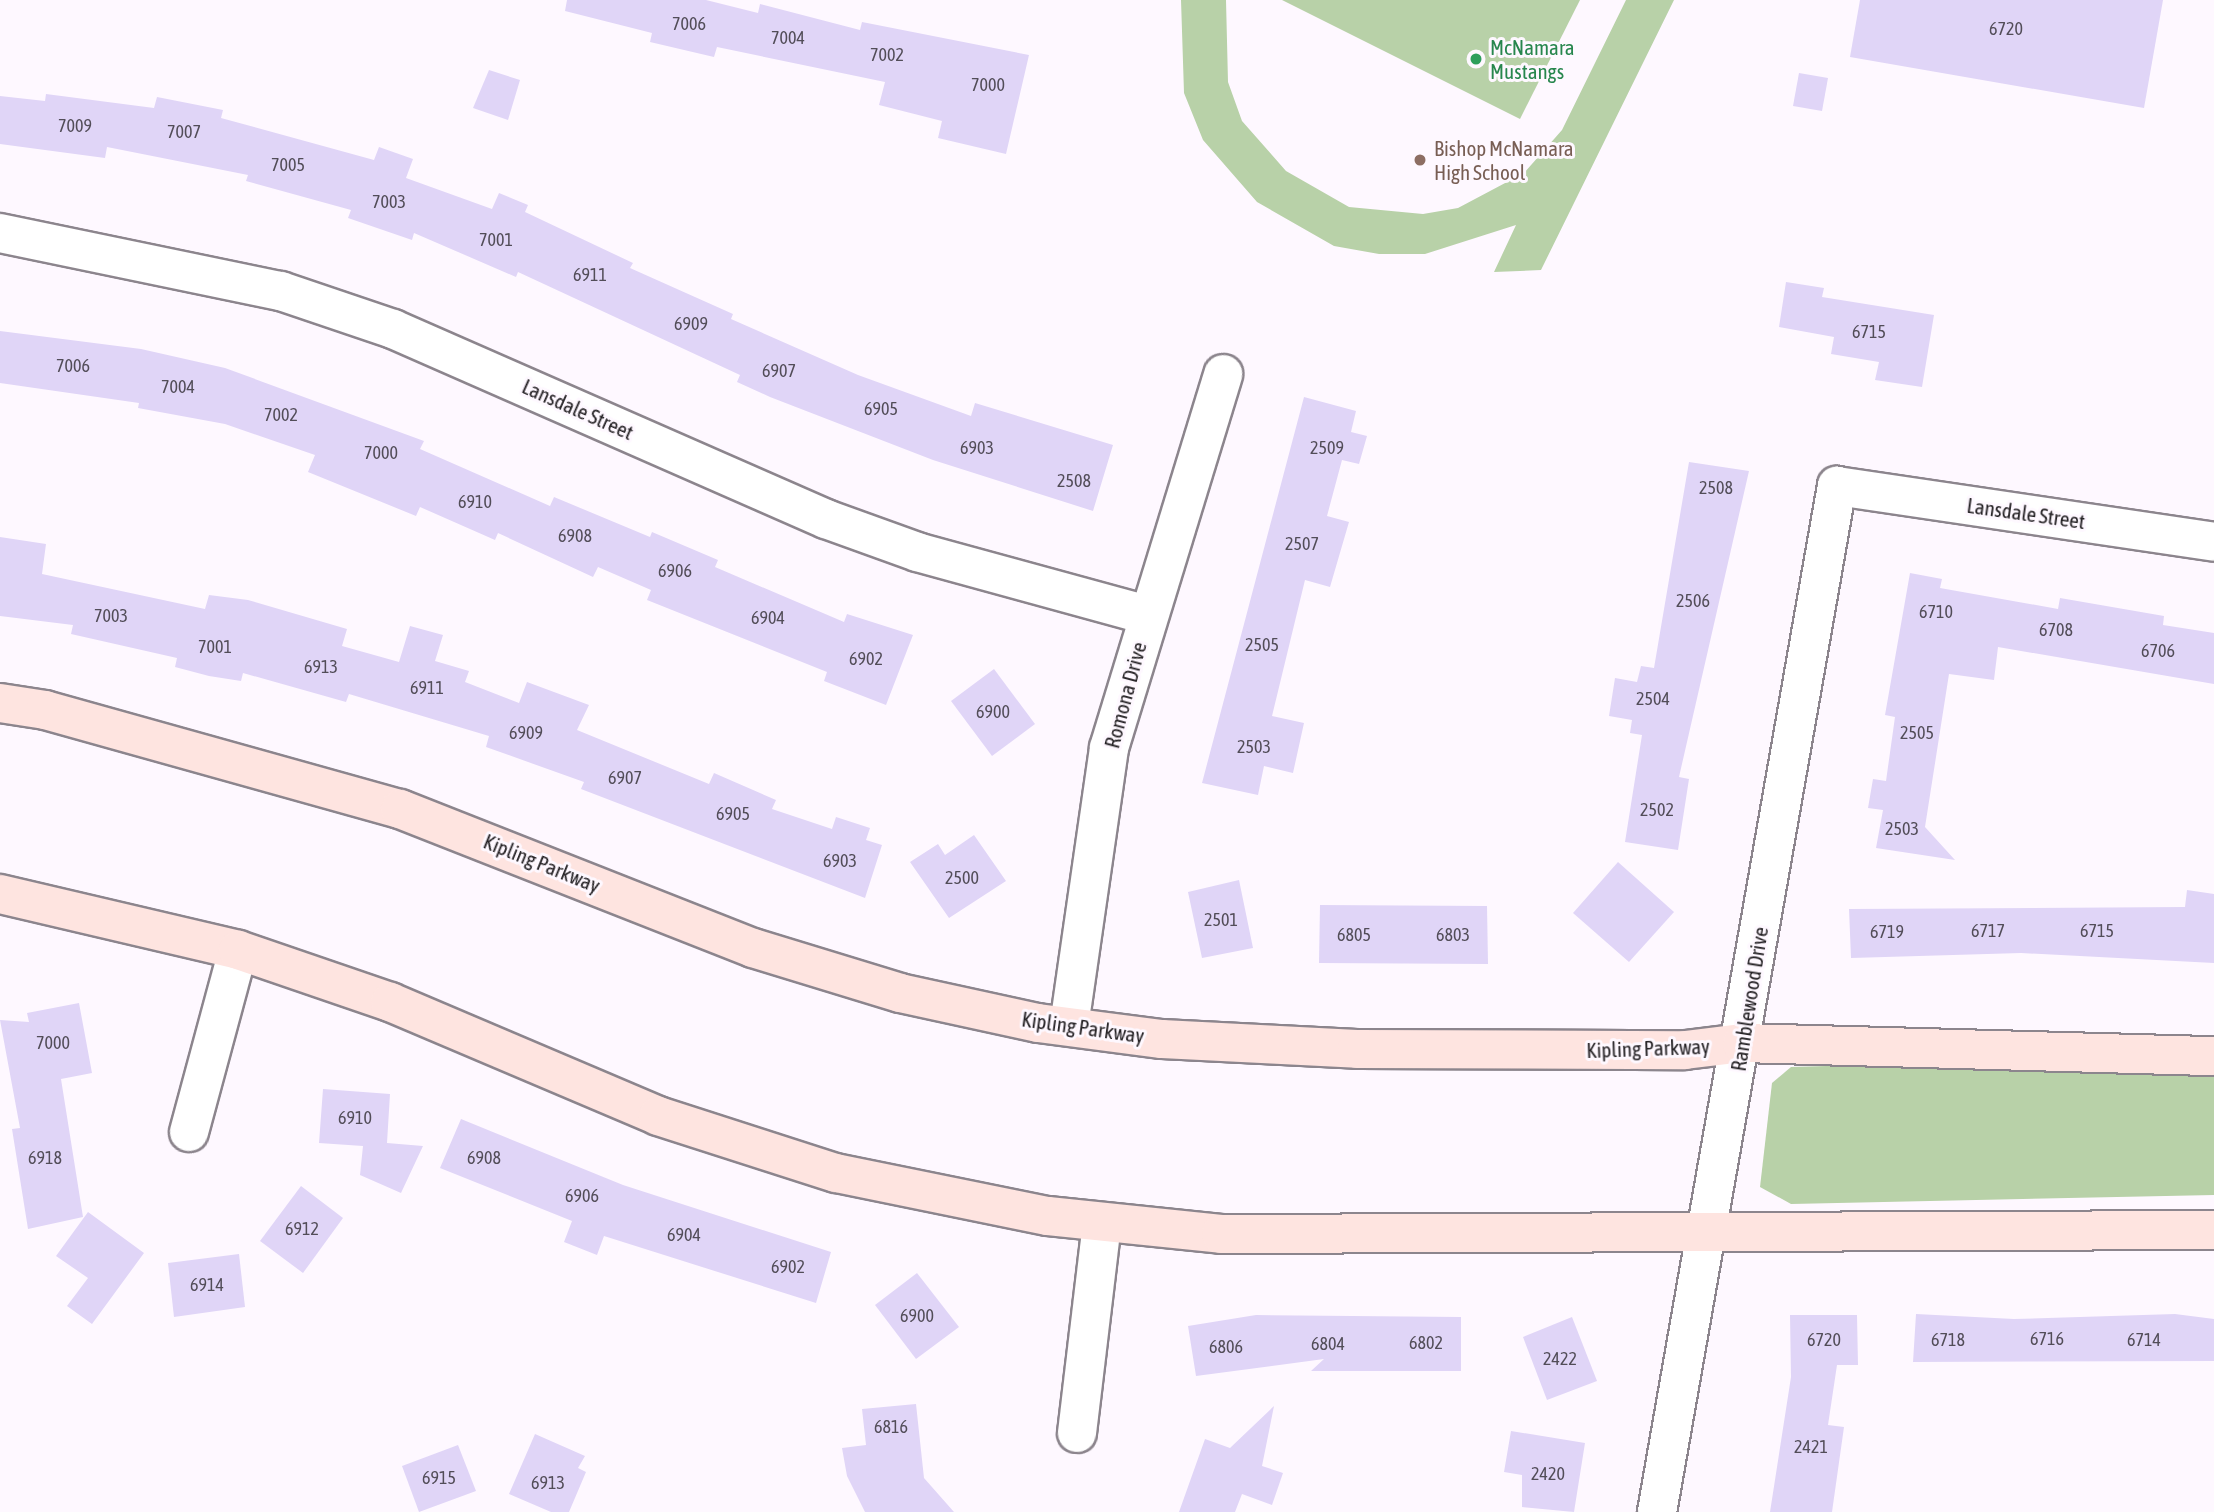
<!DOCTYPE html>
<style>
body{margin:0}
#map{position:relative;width:2214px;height:1512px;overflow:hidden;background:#fef8ff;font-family:"Asap Condensed",sans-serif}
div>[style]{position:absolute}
.green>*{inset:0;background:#b8d1a8}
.building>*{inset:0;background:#e0d5f7}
.roads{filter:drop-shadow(2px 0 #8c858d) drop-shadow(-2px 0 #8c858d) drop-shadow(0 2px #8c858d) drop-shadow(0 -2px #8c858d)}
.street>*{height:38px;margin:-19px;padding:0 19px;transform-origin:19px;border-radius:19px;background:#fff}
.secondary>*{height:38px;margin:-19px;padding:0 19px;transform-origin:19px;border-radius:19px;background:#fee4e0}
.dots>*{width:19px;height:19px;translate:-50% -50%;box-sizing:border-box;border:4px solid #fef8ff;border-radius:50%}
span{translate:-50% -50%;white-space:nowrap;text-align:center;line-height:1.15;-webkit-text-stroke:6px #fef8ff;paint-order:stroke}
.number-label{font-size:18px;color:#524d58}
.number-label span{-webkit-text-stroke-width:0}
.leisure-label{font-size:21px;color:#27864d}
.left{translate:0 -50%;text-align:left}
.education-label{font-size:21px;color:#785e54}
.street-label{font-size:21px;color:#232023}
</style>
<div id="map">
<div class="green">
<div style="clip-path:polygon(1181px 0,1226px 0,1228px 82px,1242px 121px,1286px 171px,1349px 207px,1423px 214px,1458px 208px,1524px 173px,1562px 130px,1626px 0,1674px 0,1541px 270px,1494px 272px,1516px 225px,1425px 254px,1379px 254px,1334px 246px,1257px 202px,1203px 140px,1184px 93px)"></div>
<div style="clip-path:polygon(1282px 0,1580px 0,1520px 119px)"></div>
<div style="clip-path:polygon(1967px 1062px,2214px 1072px,2214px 1195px,1791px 1204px,1760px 1187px,1772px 1083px,1791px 1067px)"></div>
</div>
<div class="building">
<div style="clip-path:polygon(567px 0,706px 0,758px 13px,760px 4px,860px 30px,862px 22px,1029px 55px,1006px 154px,938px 138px,942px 121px,879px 105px,885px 82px,717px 47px,714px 57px,650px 42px,652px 33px,565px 11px)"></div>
<div style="clip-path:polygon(1860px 0,2163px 0,2144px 108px,1850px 57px)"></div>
<div style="clip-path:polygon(489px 70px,520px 80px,508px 120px,473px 108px)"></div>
<div style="clip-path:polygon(1799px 73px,1828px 78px,1822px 111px,1793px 106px)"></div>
<div style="clip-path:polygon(46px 94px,154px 108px,157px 97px,223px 110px,221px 118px,374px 160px,379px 147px,413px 159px,406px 178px,492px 209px,499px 193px,528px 205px,525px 212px,633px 263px,630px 268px,733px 314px,731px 319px,858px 375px,971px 416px,975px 403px,1113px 445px,1093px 511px,933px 460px,770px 397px,737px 382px,740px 375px,518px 272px,516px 277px,414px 233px,412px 240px,348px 218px,351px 210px,246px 181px,248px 175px,107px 147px,105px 158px,0 144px,0 96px,45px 101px)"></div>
<div style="clip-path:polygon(1786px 282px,1824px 288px,1822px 297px,1934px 315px,1922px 387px,1875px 380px,1879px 362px,1831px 354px,1834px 337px,1779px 327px)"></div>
<div style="clip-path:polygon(0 331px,141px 349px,225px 368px,424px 441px,420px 449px,550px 506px,554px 497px,650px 537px,652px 532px,718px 560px,715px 567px,844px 622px,847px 614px,913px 635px,886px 705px,824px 681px,827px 672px,647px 600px,651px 590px,598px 567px,593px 577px,498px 533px,495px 540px,420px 507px,416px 516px,308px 472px,315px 455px,225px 424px,138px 408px,139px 403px,0 383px)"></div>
<div style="clip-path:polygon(1304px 397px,1356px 411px,1351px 432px,1367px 436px,1359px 464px,1342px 460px,1327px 516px,1349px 522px,1330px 587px,1305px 580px,1272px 716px,1304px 723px,1293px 773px,1264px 766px,1258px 795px,1202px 783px)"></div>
<div style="clip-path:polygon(1689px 462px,1749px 471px,1679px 777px,1689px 779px,1678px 850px,1625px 842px,1642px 735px,1630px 733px,1632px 720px,1609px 716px,1615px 678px,1637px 682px,1641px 666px,1654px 668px)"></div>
<div style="clip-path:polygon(0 537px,46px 544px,42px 574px,205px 609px,209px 595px,248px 600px,347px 629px,342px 646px,399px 662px,410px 626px,443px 635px,435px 661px,469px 671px,465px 682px,519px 703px,527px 682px,589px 705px,577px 730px,709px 784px,714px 773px,776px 800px,772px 809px,832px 829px,836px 817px,870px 828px,866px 840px,882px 845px,865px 898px,581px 789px,584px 782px,486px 747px,489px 736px,349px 694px,346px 702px,243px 673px,241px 681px,209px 676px,175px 667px,177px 658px,71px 634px,73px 625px,0 616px)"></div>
<div style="clip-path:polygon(1910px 573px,1942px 579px,1940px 588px,2058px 609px,2060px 598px,2164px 616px,2163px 625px,2214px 633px,2214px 684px,1998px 647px,1994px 680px,1949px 674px,1925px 827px,1955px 860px,1876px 848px,1883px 810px,1868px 808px,1873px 779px,1886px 781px,1895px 717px,1885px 715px)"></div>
<div style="clip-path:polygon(994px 669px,1035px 724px,992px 756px,951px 701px)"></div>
<div style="clip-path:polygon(974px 835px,1006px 881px,949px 918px,910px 862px,938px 844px,945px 855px)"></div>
<div style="clip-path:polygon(1618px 862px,1674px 912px,1629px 962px,1573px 913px)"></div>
<div style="clip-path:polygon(1239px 880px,1253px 948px,1202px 958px,1188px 892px)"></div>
<div style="clip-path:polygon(2187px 890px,2214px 894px,2214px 963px,2021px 953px,1851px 958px,1849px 909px,2185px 907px)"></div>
<div style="clip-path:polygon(1320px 905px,1487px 906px,1488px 964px,1319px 963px)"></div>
<div style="clip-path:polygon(79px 1003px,92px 1073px,61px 1079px,83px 1217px,28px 1229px,12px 1129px,20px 1128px,0 1020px,29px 1022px,27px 1013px)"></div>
<div style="clip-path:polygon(323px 1089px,390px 1094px,387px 1143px,423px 1146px,401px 1193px,360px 1175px,363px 1146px,319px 1143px)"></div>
<div style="clip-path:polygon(461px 1119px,623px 1185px,831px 1252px,816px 1303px,604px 1236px,597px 1255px,564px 1242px,572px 1221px,440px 1168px)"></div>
<div style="clip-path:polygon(301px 1186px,343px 1218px,303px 1273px,260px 1241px)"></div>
<div style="clip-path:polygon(88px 1212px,144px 1253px,92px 1324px,67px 1306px,88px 1278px,56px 1256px)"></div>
<div style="clip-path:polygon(239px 1254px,245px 1307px,174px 1317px,168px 1263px)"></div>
<div style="clip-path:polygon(917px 1273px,959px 1327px,916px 1359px,875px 1305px)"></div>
<div style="clip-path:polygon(1916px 1314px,2014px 1319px,2175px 1314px,2214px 1319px,2214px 1361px,1913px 1362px)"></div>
<div style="clip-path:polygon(1256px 1315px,1461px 1317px,1461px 1371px,1311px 1371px,1324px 1359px,1196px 1376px,1188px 1326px)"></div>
<div style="clip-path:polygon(1790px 1315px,1857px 1315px,1858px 1365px,1837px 1365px,1828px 1425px,1844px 1427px,1832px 1512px,1770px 1512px,1791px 1377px)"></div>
<div style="clip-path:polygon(1572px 1317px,1597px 1381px,1547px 1400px,1523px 1337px)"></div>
<div style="clip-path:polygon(916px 1404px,924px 1478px,954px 1512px,865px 1512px,847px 1476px,842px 1448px,866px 1445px,862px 1409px)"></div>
<div style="clip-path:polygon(1274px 1406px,1262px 1466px,1283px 1473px,1272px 1505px,1242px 1494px,1235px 1512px,1179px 1512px,1205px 1439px,1230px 1448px)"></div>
<div style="clip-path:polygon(1511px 1431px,1585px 1443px,1574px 1512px,1522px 1507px,1522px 1475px,1504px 1472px)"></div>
<div style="clip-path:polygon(535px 1434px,585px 1456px,578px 1468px,586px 1472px,569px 1512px,551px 1512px,509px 1494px)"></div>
<div style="clip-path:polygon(458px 1445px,476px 1491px,419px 1512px,402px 1466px)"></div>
</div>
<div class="roads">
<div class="street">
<div style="left:0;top:233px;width:287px;rotate:11.7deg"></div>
<div style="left:281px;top:291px;width:118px;rotate:18.7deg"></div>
<div style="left:393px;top:329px;width:473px;rotate:23.7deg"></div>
<div style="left:826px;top:519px;width:97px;rotate:19.9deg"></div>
<div style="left:917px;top:552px;width:238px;rotate:15.3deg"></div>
<div style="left:1069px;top:1026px;width:281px;rotate:-81.8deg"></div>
<div style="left:1109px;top:748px;width:391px;rotate:-73deg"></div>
<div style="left:189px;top:1132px;width:188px;rotate:-74.9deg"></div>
<div style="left:1077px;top:1433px;width:211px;rotate:-83.2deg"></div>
<div style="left:1657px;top:1512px;width:1042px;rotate:-80.05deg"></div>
<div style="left:1837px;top:486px;width:381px;rotate:8.4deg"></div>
</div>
<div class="secondary">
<div style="left:0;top:703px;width:46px;rotate:8.8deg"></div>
<div style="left:45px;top:710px;width:369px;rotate:15.6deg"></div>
<div style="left:400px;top:809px;width:379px;rotate:21.5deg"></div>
<div style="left:753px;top:948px;width:154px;rotate:17deg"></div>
<div style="left:900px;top:993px;width:141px;rotate:12.3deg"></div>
<div style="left:1038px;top:1023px;width:125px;rotate:7.4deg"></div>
<div style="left:1162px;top:1039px;width:195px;rotate:2.9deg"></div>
<div style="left:1357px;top:1049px;width:328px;rotate:0.2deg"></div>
<div style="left:1685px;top:1050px;width:57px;rotate:-7deg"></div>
<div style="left:1742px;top:1043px;width:472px;rotate:1.6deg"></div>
<div style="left:0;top:894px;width:244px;rotate:13.2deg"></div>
<div style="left:238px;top:950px;width:161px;rotate:18.9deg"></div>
<div style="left:390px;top:1002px;width:291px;rotate:23deg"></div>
<div style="left:658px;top:1116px;width:187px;rotate:17.8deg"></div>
<div style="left:836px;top:1173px;width:216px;rotate:11.5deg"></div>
<div style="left:1048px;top:1216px;width:174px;rotate:5.9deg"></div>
<div style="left:1221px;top:1234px;width:993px;rotate:-0.23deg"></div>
</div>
</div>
<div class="dots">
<div style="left:1476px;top:59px;background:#2e9e5b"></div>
<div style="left:1420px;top:160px;background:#8d6e63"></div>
</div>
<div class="number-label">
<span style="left:689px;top:24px">7006</span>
<span style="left:2006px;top:29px">6720</span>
<span style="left:788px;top:38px">7004</span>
<span style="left:887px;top:55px">7002</span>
<span style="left:988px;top:85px">7000</span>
<span style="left:75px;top:126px">7009</span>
<span style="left:184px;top:132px">7007</span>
<span style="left:288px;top:165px">7005</span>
<span style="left:389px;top:202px">7003</span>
<span style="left:496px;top:240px">7001</span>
<span style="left:590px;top:275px">6911</span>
<span style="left:691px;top:324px">6909</span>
<span style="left:1869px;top:332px">6715</span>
<span style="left:73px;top:366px">7006</span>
<span style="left:779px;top:371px">6907</span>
<span style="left:178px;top:387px">7004</span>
<span style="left:881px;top:409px">6905</span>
<span style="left:281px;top:415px">7002</span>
<span style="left:977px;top:448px">6903</span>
<span style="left:1327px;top:448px">2509</span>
<span style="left:381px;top:453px">7000</span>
<span style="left:1074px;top:481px">2508</span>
<span style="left:1716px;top:488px">2508</span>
<span style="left:475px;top:502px">6910</span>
<span style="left:575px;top:536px">6908</span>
<span style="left:1302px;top:544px">2507</span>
<span style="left:675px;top:571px">6906</span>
<span style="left:1693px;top:601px">2506</span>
<span style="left:1936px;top:612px">6710</span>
<span style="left:111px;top:616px">7003</span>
<span style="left:768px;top:618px">6904</span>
<span style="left:2056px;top:630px">6708</span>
<span style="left:1262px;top:645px">2505</span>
<span style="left:215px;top:647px">7001</span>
<span style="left:2158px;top:651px">6706</span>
<span style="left:866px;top:659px">6902</span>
<span style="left:321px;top:667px">6913</span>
<span style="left:427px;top:688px">6911</span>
<span style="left:1653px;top:699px">2504</span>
<span style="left:993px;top:712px">6900</span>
<span style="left:526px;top:733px">6909</span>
<span style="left:1917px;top:733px">2505</span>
<span style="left:1254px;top:747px">2503</span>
<span style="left:625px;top:778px">6907</span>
<span style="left:1657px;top:810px">2502</span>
<span style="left:733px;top:814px">6905</span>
<span style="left:1902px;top:829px">2503</span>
<span style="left:840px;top:861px">6903</span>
<span style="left:962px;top:878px">2500</span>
<span style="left:1221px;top:920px">2501</span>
<span style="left:1988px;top:931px">6717</span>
<span style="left:2097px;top:931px">6715</span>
<span style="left:1887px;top:932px">6719</span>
<span style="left:1354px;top:935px">6805</span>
<span style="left:1453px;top:935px">6803</span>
<span style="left:53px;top:1043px">7000</span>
<span style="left:355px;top:1118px">6910</span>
<span style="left:45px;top:1158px">6918</span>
<span style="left:484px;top:1158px">6908</span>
<span style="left:582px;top:1196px">6906</span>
<span style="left:302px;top:1229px">6912</span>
<span style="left:684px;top:1235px">6904</span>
<span style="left:788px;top:1267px">6902</span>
<span style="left:207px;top:1285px">6914</span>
<span style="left:917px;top:1316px">6900</span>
<span style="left:2047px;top:1339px">6716</span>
<span style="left:1824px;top:1340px">6720</span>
<span style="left:1948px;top:1340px">6718</span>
<span style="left:2144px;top:1340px">6714</span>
<span style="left:1426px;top:1343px">6802</span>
<span style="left:1328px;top:1344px">6804</span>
<span style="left:1226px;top:1347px">6806</span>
<span style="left:1560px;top:1359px">2422</span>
<span style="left:891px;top:1427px">6816</span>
<span style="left:1811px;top:1447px">2421</span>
<span style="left:1548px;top:1474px">2420</span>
<span style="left:439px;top:1478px">6915</span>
<span style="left:548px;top:1483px">6913</span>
</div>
<div class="leisure-label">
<span class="left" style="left:1490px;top:59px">McNamara<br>Mustangs</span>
</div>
<div class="education-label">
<span class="left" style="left:1434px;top:160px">Bishop McNamara<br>High School</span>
</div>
<div class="street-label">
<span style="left:578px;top:409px;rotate:24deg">Lansdale Street</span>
<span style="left:2026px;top:513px;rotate:8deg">Lansdale Street</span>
<span style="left:1125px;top:695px;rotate:-75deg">Romona Drive</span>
<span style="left:542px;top:863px;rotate:22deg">Kipling Parkway</span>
<span style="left:1749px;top:999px;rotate:-81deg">Ramblewood Drive</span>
<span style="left:1083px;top:1027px;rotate:8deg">Kipling Parkway</span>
<span style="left:1648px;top:1048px;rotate:-2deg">Kipling Parkway</span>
</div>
</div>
